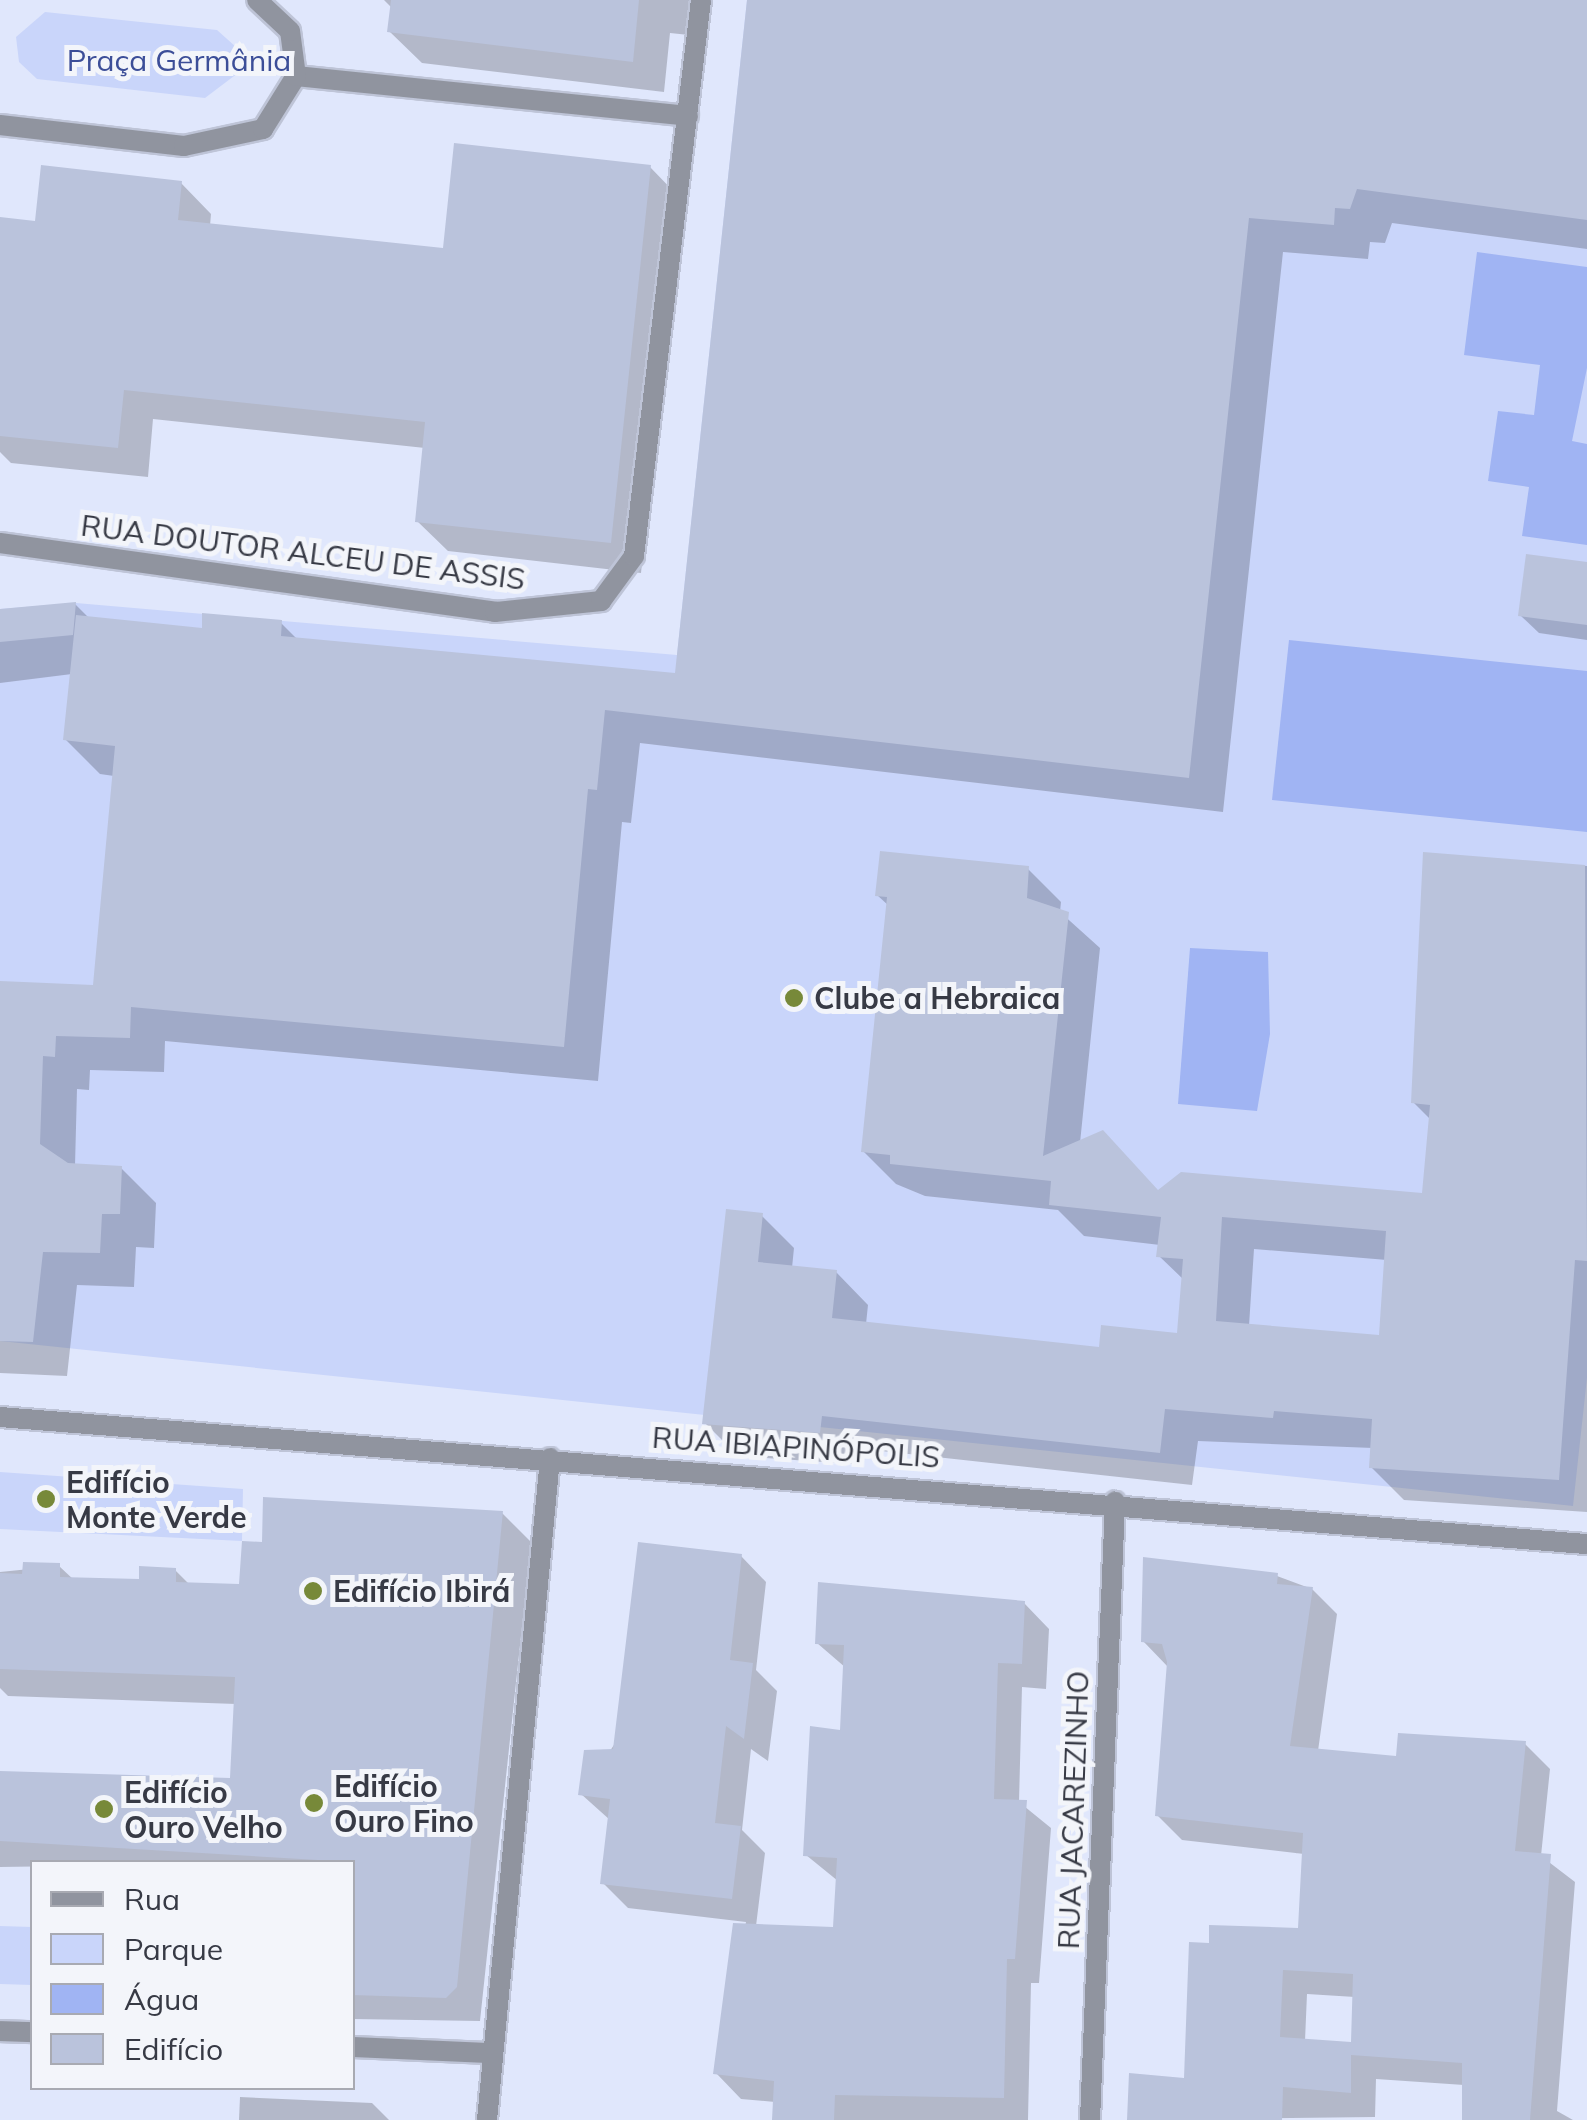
<!DOCTYPE html>
<meta charset="utf-8">
<style>
body{margin:0}
#map{position:relative;width:1587px;height:2120px;overflow:hidden;background:#e0e7fc;font-family:Mulish,sans-serif}
div>[style]{position:absolute}
.green>*{inset:0;background:#c9d5fa}
.water>*{inset:0;background:#a0b4f3}
.shadow>*{inset:0;background:#0003}
.building>*{inset:0;background:#bac3dc}
.roads{filter:drop-shadow(2px 0 #bec4d7) drop-shadow(-2px 0 #bec4d7) drop-shadow(0 2px #bec4d7) drop-shadow(0 -2px #bec4d7)}
.street>*{height:20px;margin:-10px;padding:0 10px;transform-origin:10px;border-radius:10px;background:#90949f}
.dots>*{width:28px;height:28px;translate:-50% -50%;box-sizing:border-box;border:5px solid #f3f5fa;border-radius:50%}
span{translate:-50% -50%;white-space:nowrap;text-align:center;line-height:1.15;-webkit-text-stroke:10px #f3f5fa;paint-order:stroke}
.park-label{font-size:30px;color:#3c4e98}
.street-label{font-size:30px;color:#373a45}
.poi-label{font-size:30px;color:#373a45;font-weight:700}
.left{translate:0 -50%;text-align:left}
.legend{position:absolute;left:30px;top:1860px;width:325px;height:230px;box-sizing:border-box;background:#f3f5fa;border:2px solid #a8aab2;margin:0;padding:12px 18px;list-style:none;font-size:30px;color:#373a45}
.legend li{display:flex;align-items:center;gap:20px;height:50px}
.legend b{width:50px;border:2px solid #a8aab2}
</style>
<div id="map">
<div class="green">
<div style="clip-path:polygon(747px 0,1587px 0,1587px 1378px,1573px 1506px,0 1341px,0 609px,76px 603px,677px 655px)"></div>
<div style="clip-path:polygon(45px 12px,217px 30px,236px 47px,238px 73px,205px 98px,37px 79px,19px 62px,16px 37px)"></div>
<div style="clip-path:polygon(0 1472px,243px 1489px,242px 1541px,0 1529px)"></div>
<div style="clip-path:polygon(0 1926px,32px 1927px,32px 1985px,0 1984px)"></div>
</div>
<div class="water">
<div style="clip-path:polygon(1477px 252px,1587px 267px,1587px 368px,1572px 441px,1587px 444px,1587px 545px,1522px 536px,1529px 487px,1488px 481px,1498px 411px,1534px 415px,1540px 365px,1464px 355px)"></div>
<div style="clip-path:polygon(1289px 640px,1587px 671px,1587px 832px,1272px 800px)"></div>
<div style="clip-path:polygon(1190px 948px,1268px 952px,1270px 1034px,1257px 1111px,1178px 1104px)"></div>
</div>
<div class="shadow">
<div style="clip-path:polygon(384px 0,692px 0,689px 35px,670px 33px,664px 92px,422px 63px,390px 32px,393px 9px)"></div>
<div style="clip-path:polygon(750px 0,1587px 0,1587px 249px,1392px 223px,1385px 243px,1370px 242px,1368px 259px,1283px 252px,1223px 812px,640px 743px,631px 823px,622px 822px,598px 1081px,165px 1041px,164px 1072px,90px 1070px,89px 1090px,77px 1089px,75px 1166px,121px 1168px,156px 1203px,154px 1248px,136px 1247px,134px 1287px,77px 1285px,67px 1376px,0 1373px,0 983px,95px 987px,114px 776px,100px 774px,65px 739px,72px 674px,0 683px,0 616px,75px 604px,90px 619px,204px 631px,281px 623px,299px 641px,677px 676px)"></div>
<div style="clip-path:polygon(650px 167px,680px 198px,641px 573px,448px 551px,417px 521px,425px 448px,153px 419px,148px 477px,11px 463px,0 452px,0 245px,38px 224px,181px 183px,211px 214px,210px 226px,446px 250px)"></div>
<div style="clip-path:polygon(1587px 564px,1587px 640px,1539px 633px,1520px 615px)"></div>
<div style="clip-path:polygon(evenodd,1426px 854px,1587px 866px,1587px 1512px,1404px 1500px,1371px 1467px,1373px 1448px,1198px 1441px,1192px 1485px,854px 1448px,852px 1464px,738px 1456px,705px 1423px,761px 1215px,794px 1248px,792px 1268px,836px 1272px,868px 1305px,866px 1324px,1102px 1350px,1180px 1336px,1184px 1280px,1159px 1256px,1160px 1245px,1084px 1236px,1058px 1210px,925px 1196px,896px 1184px,863px 1151px,889px 906px,877px 895px,1028px 869px,1061px 902px,1060px 912px,1100px 948px,1080px 1143px,1159px 1192px,1424px 1196px,1431px 1120px,1413px 1102px,1426px 854px,1254px 1249px,1387px 1260px,1381px 1338px,1249px 1326px,1254px 1249px)"></div>
<div style="clip-path:polygon(502px 1513px,531px 1542px,480px 2021px,352px 2019px,352px 1862px,0 1867px,0 1773px,233px 1780px,236px 1704px,8px 1696px,0 1688px,0 1572px,59px 1566px,74px 1580px,142px 1582px,175px 1570px,190px 1585px,242px 1586px,264px 1544px)"></div>
<div style="clip-path:polygon(741px 1556px,766px 1582px,756px 1670px,777px 1691px,768px 1761px,751px 1749px,742px 1830px,765px 1853px,756px 1926px,835px 1930px,838px 1881px,806px 1855px,842px 1732px,846px 1668px,817px 1643px,1024px 1603px,1049px 1629px,1046px 1689px,1022px 1687px,1019px 1802px,1051px 1828px,1039px 1983px,1031px 1983px,1028px 2120px,775px 2120px,775px 2102px,741px 2099px,716px 2073px,746px 1922px,628px 1908px,603px 1883px,610px 1820px,581px 1794px)"></div>
<div style="clip-path:polygon(evenodd,1277px 1576px,1312px 1589px,1337px 1614px,1318px 1751px,1398px 1758px,1525px 1744px,1550px 1769px,1541px 1856px,1575px 1882px,1557px 2111px,1573px 2120px,1464px 2120px,1464px 2085px,1376px 2079px,1375px 2117px,1132px 2120px,1186px 2080px,1211px 1945px,1300px 1930px,1304px 1854px,1182px 1840px,1157px 1815px,1169px 1668px,1143px 1641px,1277px 1576px,1307px 1994px,1355px 1997px,1354px 2045px,1305px 2041px,1307px 1994px)"></div>
<div style="clip-path:polygon(240px 2097px,372px 2103px,389px 2120px,239px 2120px)"></div>
</div>
<div class="building">
<div style="clip-path:polygon(391px 0,639px 0,633px 62px,387px 32px)"></div>
<div style="clip-path:polygon(747px 0,1587px 0,1587px 220px,1357px 189px,1350px 209px,1335px 208px,1334px 225px,1249px 218px,1189px 778px,605px 710px,597px 790px,588px 789px,564px 1047px,131px 1007px,130px 1038px,56px 1036px,55px 1057px,43px 1056px,40px 1144px,68px 1163px,122px 1166px,120px 1214px,102px 1214px,100px 1253px,43px 1252px,33px 1342px,0 1341px,0 981px,93px 985px,115px 746px,63px 740px,76px 615px,202px 628px,202px 613px,282px 620px,281px 636px,675px 673px)"></div>
<div style="clip-path:polygon(454px 143px,651px 165px,611px 543px,415px 522px,425px 422px,124px 390px,118px 448px,0 436px,0 217px,35px 221px,41px 165px,182px 181px,178px 220px,443px 248px)"></div>
<div style="clip-path:polygon(1526px 554px,1587px 562px,1587px 625px,1518px 616px)"></div>
<div style="clip-path:polygon(76px 602px,73px 635px,0 642px,0 609px)"></div>
<div style="clip-path:polygon(evenodd,880px 851px,1029px 866px,1027px 898px,1069px 912px,1043px 1156px,1103px 1130px,1158px 1190px,1181px 1172px,1422px 1193px,1430px 1105px,1411px 1103px,1423px 852px,1585px 865px,1587px 1261px,1575px 1260px,1559px 1480px,1369px 1468px,1372px 1419px,1274px 1411px,1273px 1418px,1165px 1409px,1160px 1453px,822px 1416px,820px 1433px,702px 1424px,726px 1209px,763px 1213px,758px 1262px,837px 1270px,832px 1318px,1099px 1347px,1101px 1325px,1177px 1333px,1183px 1259px,1156px 1257px,1161px 1217px,1049px 1205px,1051px 1181px,890px 1164px,890px 1155px,861px 1152px,887px 897px,875px 896px,880px 851px,1222px 1217px,1386px 1231px,1379px 1335px,1216px 1321px,1222px 1217px)"></div>
<div style="clip-path:polygon(263px 1497px,503px 1511px,457px 1987px,446px 1998px,352px 1995px,352px 1862px,0 1841px,0 1771px,230px 1778px,235px 1677px,0 1669px,0 1573px,22px 1574px,23px 1562px,60px 1563px,60px 1577px,139px 1579px,139px 1566px,176px 1568px,176px 1582px,239px 1584px,242px 1541px,262px 1542px)"></div>
<div style="clip-path:polygon(638px 1542px,742px 1554px,730px 1660px,753px 1663px,744px 1739px,726px 1726px,715px 1823px,741px 1826px,732px 1899px,600px 1884px,610px 1799px,578px 1795px,584px 1750px,613px 1749px)"></div>
<div style="clip-path:polygon(evenodd,1143px 1557px,1278px 1573px,1277px 1584px,1313px 1587px,1290px 1746px,1396px 1756px,1398px 1733px,1526px 1741px,1515px 1851px,1551px 1854px,1530px 2120px,1462px 2120px,1462px 2063px,1351px 2055px,1351px 2093px,1283px 2087px,1282px 2120px,1127px 2120px,1129px 2073px,1184px 2078px,1189px 1942px,1209px 1943px,1209px 1925px,1298px 1928px,1303px 1833px,1155px 1816px,1167px 1662px,1162px 1644px,1141px 1642px,1143px 1557px,1283px 1970px,1353px 1974px,1351px 2042px,1280px 2037px,1283px 1970px)"></div>
<div style="clip-path:polygon(818px 1582px,1025px 1601px,1022px 1664px,998px 1663px,994px 1799px,1027px 1800px,1015px 1959px,1007px 1959px,1004px 2098px,835px 2095px,834px 2120px,772px 2120px,774px 2081px,713px 2074px,733px 1923px,833px 1927px,837px 1858px,803px 1856px,810px 1726px,840px 1730px,844px 1645px,815px 1644px)"></div>
</div>
<div class="roads">
<div class="street">
<div style="left:296px;top:76px;width:394px;rotate:5.8deg"></div>
<div style="left:0;top:125px;width:185px;rotate:6.5deg"></div>
<div style="left:184px;top:146px;width:81px;rotate:-12.1deg"></div>
<div style="left:263px;top:129px;width:62px;rotate:-58.1deg"></div>
<div style="left:296px;top:76px;width:45px;rotate:-97.6deg"></div>
<div style="left:290px;top:31px;width:45px;rotate:-136.8deg"></div>
<div style="left:0;top:543px;width:500px;rotate:7.9deg"></div>
<div style="left:495px;top:612px;width:107px;rotate:-5.9deg"></div>
<div style="left:601px;top:601px;width:56px;rotate:-53.7deg"></div>
<div style="left:634px;top:556px;width:560px;rotate:-83.13deg"></div>
<div style="left:0;top:1417px;width:1592px;rotate:4.58deg"></div>
<div style="left:0;top:2031px;width:32px;rotate:2deg"></div>
<div style="left:352px;top:2047px;width:137px;rotate:2.5deg"></div>
<div style="left:487px;top:2120px;width:665px;rotate:-84.56deg"></div>
<div style="left:1090px;top:2120px;width:619px;rotate:-87.68deg"></div>
</div>
</div>
<div class="dots">
<div style="left:794px;top:998px;background:#778939"></div>
<div style="left:46px;top:1499px;background:#778939"></div>
<div style="left:313px;top:1591px;background:#778939"></div>
<div style="left:314px;top:1803px;background:#778939"></div>
<div style="left:104px;top:1809px;background:#778939"></div>
</div>
<div class="park-label">
<span style="left:179px;top:60px">Praça Germânia</span>
</div>
<div class="street-label">
<span style="left:303px;top:552px;rotate:7deg">RUA DOUTOR ALCEU DE ASSIS</span>
<span style="left:796px;top:1447px;rotate:4deg">RUA IBIAPINÓPOLIS</span>
<span style="left:1073px;top:1810px;rotate:-88deg">RUA JACAREZINHO</span>
</div>
<div class="poi-label">
<span class="left" style="left:814px;top:998px">Clube a Hebraica</span>
<span class="left" style="left:66px;top:1499px">Edifício<br>Monte Verde</span>
<span class="left" style="left:333px;top:1591px">Edifício Ibirá</span>
<span class="left" style="left:334px;top:1803px">Edifício<br>Ouro Fino</span>
<span class="left" style="left:124px;top:1809px">Edifício<br>Ouro Velho</span>
</div>
<ul class="legend">
<li><b style="height:12px;background:#90949f"></b>Rua</li>
<li><b style="height:28px;background:#c9d5fa"></b>Parque</li>
<li><b style="height:28px;background:#a0b4f3"></b>Água</li>
<li><b style="height:28px;background:#bac3dc"></b>Edifício</li>
</ul>
</div>
